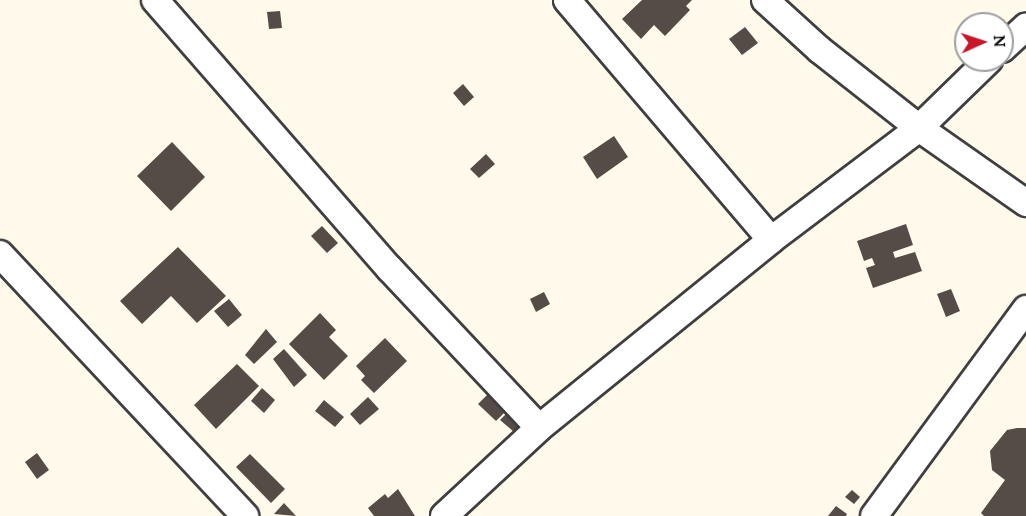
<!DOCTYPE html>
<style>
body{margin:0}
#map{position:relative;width:1026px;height:516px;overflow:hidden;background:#fffaeb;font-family:Lora,serif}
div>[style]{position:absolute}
.building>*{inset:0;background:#564c47}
.roads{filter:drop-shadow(2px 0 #3f3f3f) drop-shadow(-2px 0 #3f3f3f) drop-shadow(0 2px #3f3f3f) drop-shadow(0 -2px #3f3f3f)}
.street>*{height:26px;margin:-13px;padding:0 13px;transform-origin:13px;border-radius:13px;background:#fff}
span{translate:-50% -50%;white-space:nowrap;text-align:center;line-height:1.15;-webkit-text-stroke:6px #fff;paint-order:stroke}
.north{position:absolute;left:954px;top:12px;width:60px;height:60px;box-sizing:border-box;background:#fff;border:2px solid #9e9e9e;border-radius:50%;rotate:87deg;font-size:16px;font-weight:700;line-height:24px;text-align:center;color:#0c0c0c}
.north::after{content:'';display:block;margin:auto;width:21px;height:27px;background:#c91729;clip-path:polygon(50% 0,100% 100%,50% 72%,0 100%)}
</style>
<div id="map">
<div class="building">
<div style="clip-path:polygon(642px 0,692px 0,686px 6px,690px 10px,665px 36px,654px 25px,641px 39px,622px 19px)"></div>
<div style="clip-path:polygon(280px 11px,282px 28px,269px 29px,267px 12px)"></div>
<div style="clip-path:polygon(745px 27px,758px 43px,742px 55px,729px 39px)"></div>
<div style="clip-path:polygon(463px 84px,474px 97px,464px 106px,453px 93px)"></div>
<div style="clip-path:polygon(614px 136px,628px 157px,597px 179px,583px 157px)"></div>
<div style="clip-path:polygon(172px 142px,205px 177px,171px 211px,137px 176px)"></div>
<div style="clip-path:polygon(486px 154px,495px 164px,479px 178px,470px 169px)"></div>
<div style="clip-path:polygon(906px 224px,913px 245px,893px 252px,895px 258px,915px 252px,922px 271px,873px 288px,866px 268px,875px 265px,872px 258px,864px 261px,857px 241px)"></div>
<div style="clip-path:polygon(322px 226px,338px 243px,327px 253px,311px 236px)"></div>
<div style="clip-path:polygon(178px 247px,226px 296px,197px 323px,171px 296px,142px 324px,120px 301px)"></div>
<div style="clip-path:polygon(951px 289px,960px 311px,946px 317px,937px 294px)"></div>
<div style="clip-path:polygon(544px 292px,550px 304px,536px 312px,530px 299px)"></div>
<div style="clip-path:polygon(229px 299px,242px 315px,228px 327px,214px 311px)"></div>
<div style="clip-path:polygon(320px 313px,336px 330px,329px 337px,348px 356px,324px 380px,289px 344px)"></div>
<div style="clip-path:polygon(266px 329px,277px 342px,254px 364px,245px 355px)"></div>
<div style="clip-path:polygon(385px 338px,407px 361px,374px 393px,361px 380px,365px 376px,356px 366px)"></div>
<div style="clip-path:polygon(284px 349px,307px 375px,294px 387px,273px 359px)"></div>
<div style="clip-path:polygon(237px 364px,259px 386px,216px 429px,194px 405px)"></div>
<div style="clip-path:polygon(262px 388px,275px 400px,264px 413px,251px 401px)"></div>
<div style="clip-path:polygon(489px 393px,507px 410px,496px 421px,478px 404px)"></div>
<div style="clip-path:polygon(368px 397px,379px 409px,360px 425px,350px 414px)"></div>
<div style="clip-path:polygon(324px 400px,344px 417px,335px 427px,315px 411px)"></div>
<div style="clip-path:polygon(508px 412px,521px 424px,514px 432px,500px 420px)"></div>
<div style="clip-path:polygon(1017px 428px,1026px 428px,1026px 516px,984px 516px,981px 513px,1005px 480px,992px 470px,990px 451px,1007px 430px)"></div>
<div style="clip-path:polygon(37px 453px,49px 470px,37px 479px,25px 462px)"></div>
<div style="clip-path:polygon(250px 454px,285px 489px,271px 503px,236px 467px)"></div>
<div style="clip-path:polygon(398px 489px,415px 516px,374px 516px,368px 508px,385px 494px,388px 498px)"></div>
<div style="clip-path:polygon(852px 490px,860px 497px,854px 504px,845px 497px)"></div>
<div style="clip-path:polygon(284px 503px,296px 516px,274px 514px)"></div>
<div style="clip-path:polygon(836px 506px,847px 514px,846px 516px,828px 516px)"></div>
</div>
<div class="roads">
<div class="street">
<div style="left:155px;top:0;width:356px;rotate:48.9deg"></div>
<div style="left:389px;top:268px;width:219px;rotate:46.8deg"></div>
<div style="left:567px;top:0;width:315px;rotate:49.6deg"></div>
<div style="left:765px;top:0;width:74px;rotate:42.3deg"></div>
<div style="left:820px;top:50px;width:126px;rotate:38.2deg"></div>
<div style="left:919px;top:128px;width:131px;rotate:35deg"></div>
<div style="left:1002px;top:49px;width:33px;rotate:-43deg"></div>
<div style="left:0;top:254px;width:359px;rotate:46.9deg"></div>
<div style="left:444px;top:516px;width:129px;rotate:-42.8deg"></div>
<div style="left:539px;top:428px;width:299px;rotate:-39deg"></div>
<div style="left:771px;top:240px;width:186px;rotate:-37.1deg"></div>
<div style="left:919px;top:128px;width:98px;rotate:-44.2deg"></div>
<div style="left:874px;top:516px;width:257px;rotate:-53.7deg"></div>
</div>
</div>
<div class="north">N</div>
</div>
